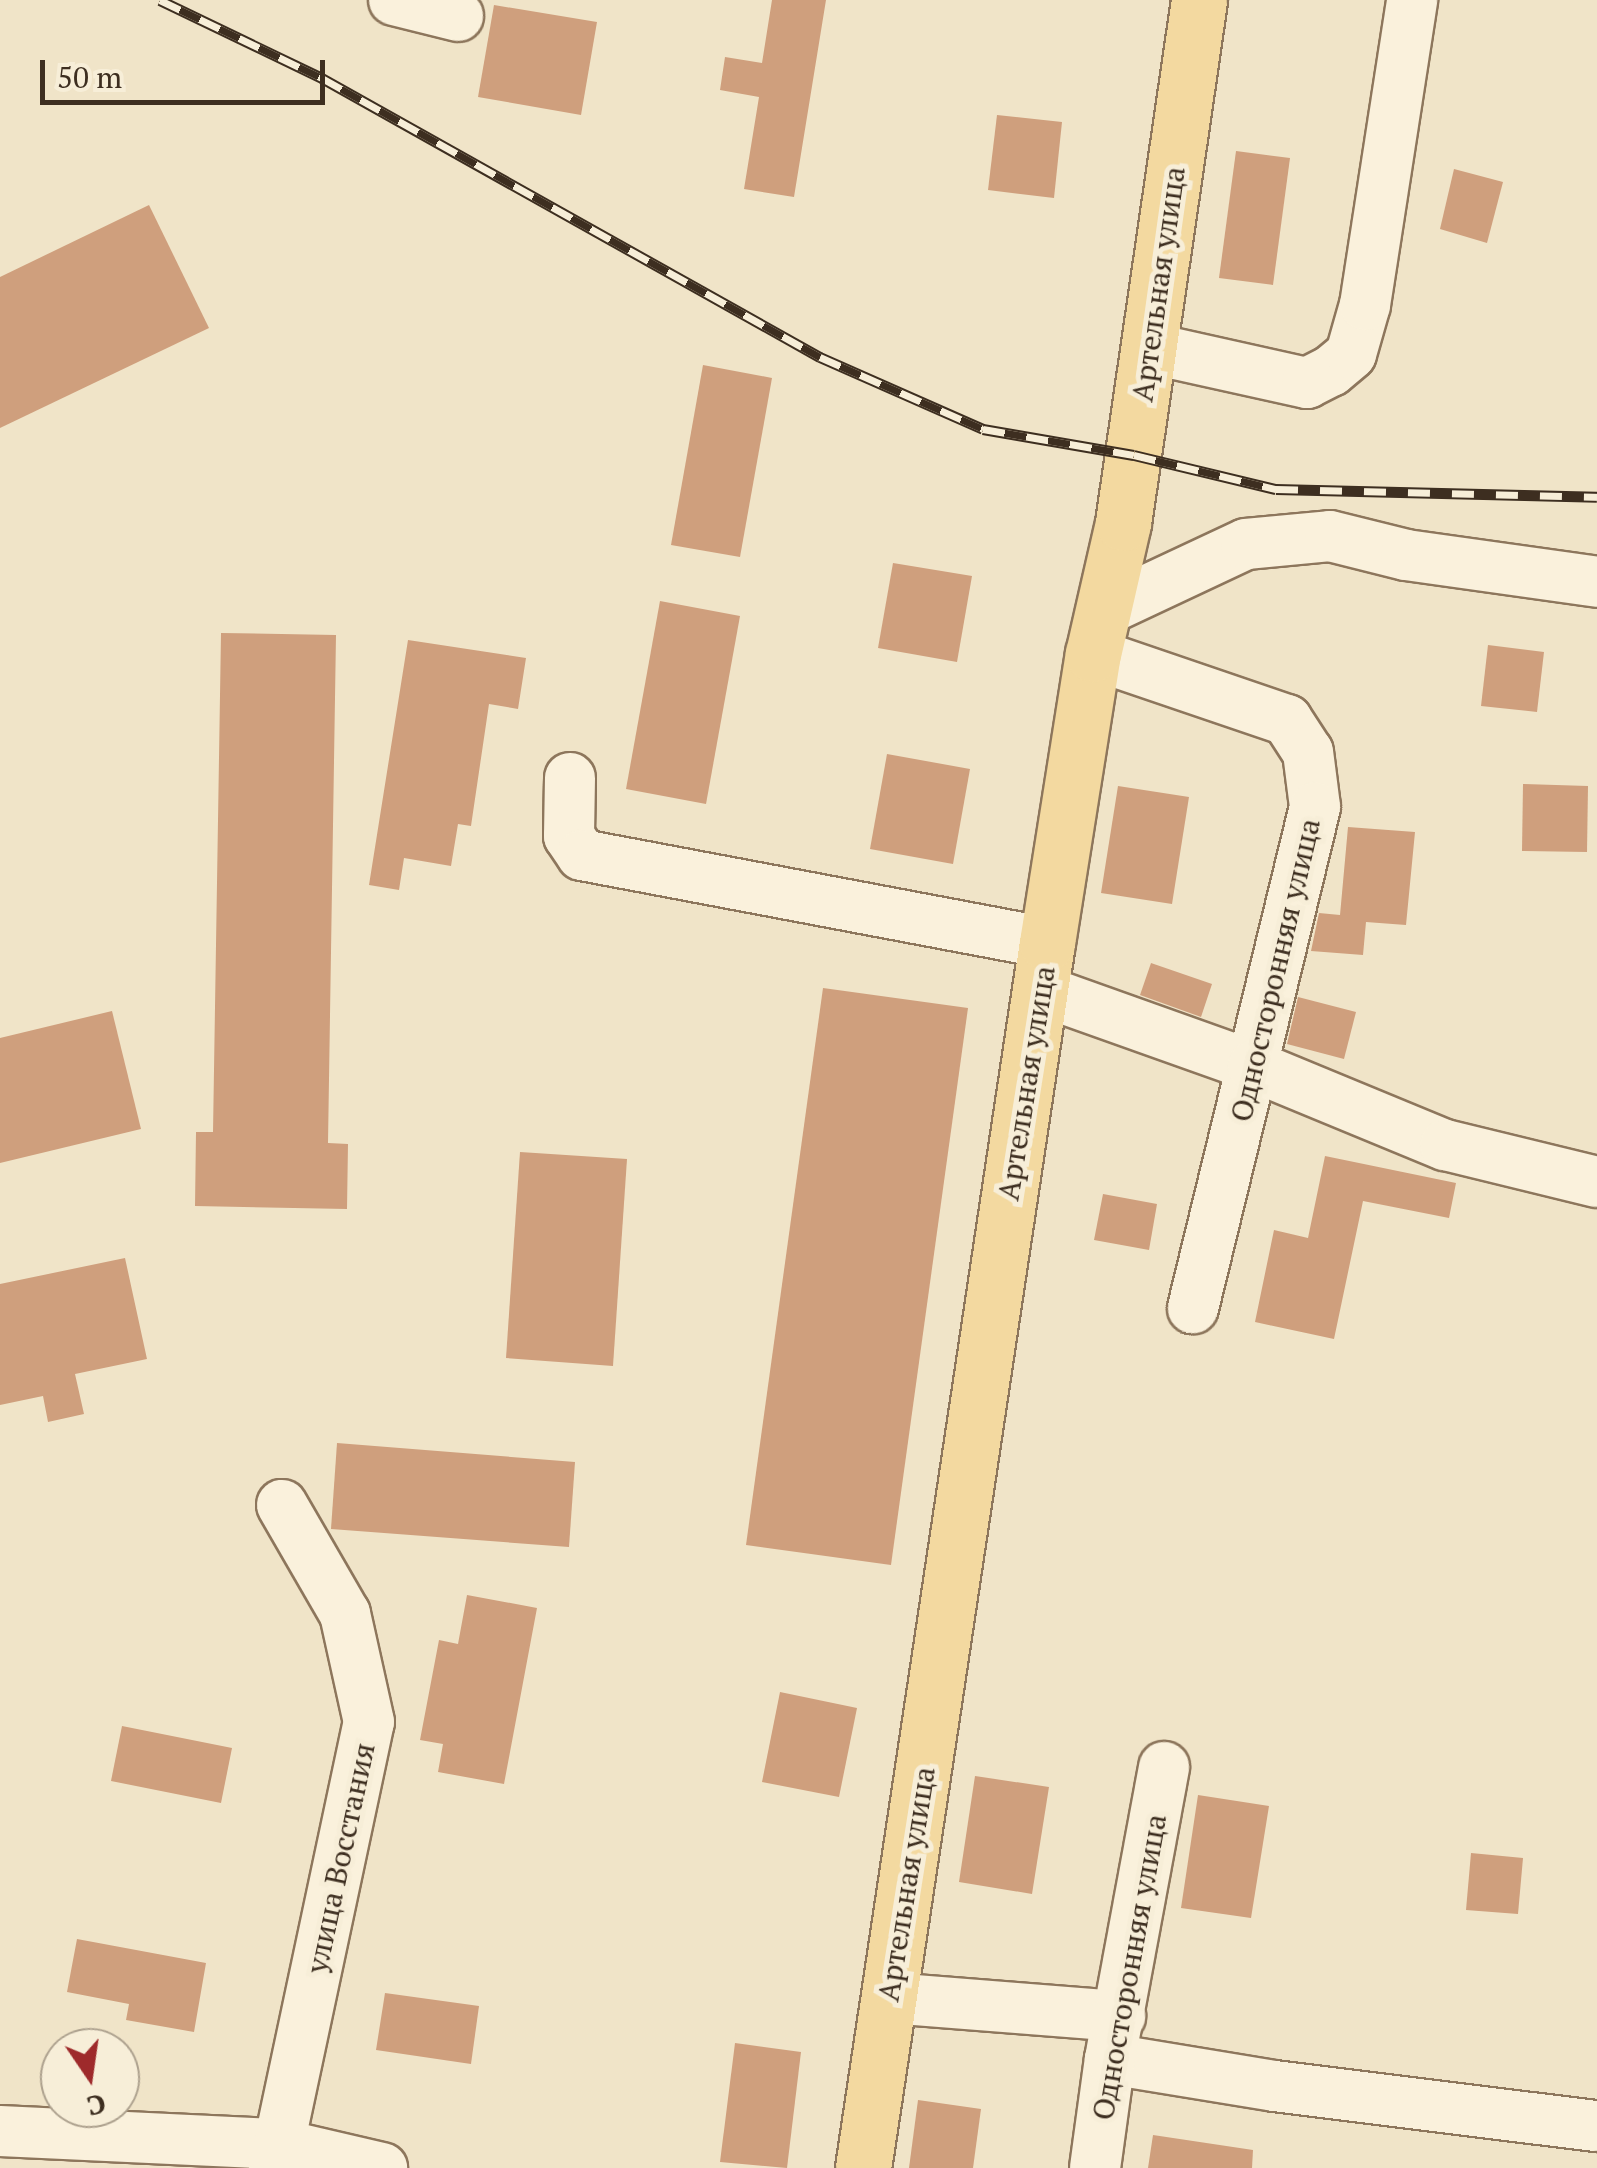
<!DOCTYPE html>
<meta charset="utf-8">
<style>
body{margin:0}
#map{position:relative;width:1597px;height:2168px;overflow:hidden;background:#f0e4c8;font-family:"PT Serif",serif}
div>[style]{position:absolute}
.building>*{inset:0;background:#cf9f7d}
.roads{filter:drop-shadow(2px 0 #8d765c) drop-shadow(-2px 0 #8d765c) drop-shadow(0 2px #8d765c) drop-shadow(0 -2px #8d765c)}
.minor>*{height:50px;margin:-25px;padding:0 25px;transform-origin:25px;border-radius:25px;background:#faf1dc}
.major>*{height:55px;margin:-27.5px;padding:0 27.5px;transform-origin:27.5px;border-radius:27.5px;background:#f3d9a0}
.rail>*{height:11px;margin-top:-5.5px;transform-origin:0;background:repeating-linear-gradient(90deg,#f7eed8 0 22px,#3d2e20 0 44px);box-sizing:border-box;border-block:2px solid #3d2e20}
span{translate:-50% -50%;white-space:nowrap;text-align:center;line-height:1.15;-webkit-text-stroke:10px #f7eed8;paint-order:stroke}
.street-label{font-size:30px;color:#3d2e20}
.north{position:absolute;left:40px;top:2028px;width:100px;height:100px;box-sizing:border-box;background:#f7eed8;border:2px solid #ada18e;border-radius:50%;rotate:167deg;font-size:28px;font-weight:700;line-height:40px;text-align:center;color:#3d2e20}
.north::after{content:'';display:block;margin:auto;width:35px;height:45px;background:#9e2a2b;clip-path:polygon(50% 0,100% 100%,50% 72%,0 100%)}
.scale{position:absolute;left:40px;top:60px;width:285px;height:45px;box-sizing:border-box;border:5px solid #3d2e20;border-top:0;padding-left:12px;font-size:30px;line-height:35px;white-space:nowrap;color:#3d2e20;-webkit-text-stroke:8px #f7eed8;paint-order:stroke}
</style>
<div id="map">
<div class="building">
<div style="clip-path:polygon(772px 0,826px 0,794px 197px,744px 189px,759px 97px,720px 90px,725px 57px,762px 63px)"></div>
<div style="clip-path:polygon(494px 5px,597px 22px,581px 115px,478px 97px)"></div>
<div style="clip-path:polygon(997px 115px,1062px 122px,1054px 198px,988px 190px)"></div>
<div style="clip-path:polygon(1236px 151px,1290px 158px,1273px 285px,1219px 278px)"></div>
<div style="clip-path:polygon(1454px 169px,1503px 182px,1487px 243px,1440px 229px)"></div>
<div style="clip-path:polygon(149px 205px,209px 328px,0 428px,0 277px)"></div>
<div style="clip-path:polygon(703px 365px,772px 378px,740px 557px,671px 545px)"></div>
<div style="clip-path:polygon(893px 563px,972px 576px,957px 662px,878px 648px)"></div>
<div style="clip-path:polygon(660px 601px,740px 616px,706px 804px,626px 789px)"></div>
<div style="clip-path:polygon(221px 633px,336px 635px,328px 1143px,348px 1144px,347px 1209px,195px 1206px,196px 1132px,213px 1132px)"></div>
<div style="clip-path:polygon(408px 640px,526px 658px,518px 709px,489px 704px,471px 826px,458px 824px,451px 866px,404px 858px,399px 890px,369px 885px)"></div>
<div style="clip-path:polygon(1488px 645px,1544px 652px,1537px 712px,1481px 706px)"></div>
<div style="clip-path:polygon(887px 754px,970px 769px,953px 864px,870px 849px)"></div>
<div style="clip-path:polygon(1523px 784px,1588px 786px,1587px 852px,1522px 851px)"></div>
<div style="clip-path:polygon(1118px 786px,1189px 797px,1172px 904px,1101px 893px)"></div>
<div style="clip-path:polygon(1348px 827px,1415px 832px,1406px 925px,1366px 922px,1363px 955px,1311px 951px,1319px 913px,1340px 915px)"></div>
<div style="clip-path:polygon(1151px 963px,1212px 984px,1201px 1017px,1140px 995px)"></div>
<div style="clip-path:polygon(823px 988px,968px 1008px,891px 1565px,746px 1545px)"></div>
<div style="clip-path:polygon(1298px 997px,1356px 1012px,1344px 1059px,1287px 1044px)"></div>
<div style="clip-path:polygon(112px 1011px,141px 1129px,0 1163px,0 1038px)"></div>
<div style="clip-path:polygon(520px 1152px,627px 1159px,613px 1366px,506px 1358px)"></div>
<div style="clip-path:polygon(1325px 1156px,1456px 1183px,1449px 1218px,1363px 1201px,1334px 1339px,1255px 1322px,1274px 1230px,1308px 1238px)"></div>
<div style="clip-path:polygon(1103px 1194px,1157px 1204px,1149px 1250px,1094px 1240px)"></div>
<div style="clip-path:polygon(125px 1258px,147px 1359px,75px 1374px,84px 1414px,48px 1422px,43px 1396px,0 1405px,0 1284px)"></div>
<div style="clip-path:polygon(337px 1443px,575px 1462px,569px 1547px,331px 1529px)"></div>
<div style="clip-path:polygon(467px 1595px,537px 1608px,504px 1784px,438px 1772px,443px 1744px,420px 1740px,439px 1640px,458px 1644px)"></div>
<div style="clip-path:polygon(780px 1692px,857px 1708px,839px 1797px,762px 1782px)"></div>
<div style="clip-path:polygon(122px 1726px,232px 1748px,221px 1803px,111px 1781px)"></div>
<div style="clip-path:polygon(975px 1776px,1049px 1787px,1032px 1894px,959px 1882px)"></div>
<div style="clip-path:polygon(1198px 1795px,1269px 1806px,1251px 1918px,1181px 1908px)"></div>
<div style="clip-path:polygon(1471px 1853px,1523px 1858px,1518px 1914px,1466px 1910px)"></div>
<div style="clip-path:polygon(77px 1939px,206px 1963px,194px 2032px,126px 2020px,129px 2004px,67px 1992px)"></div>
<div style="clip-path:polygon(385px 1993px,479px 2006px,471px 2064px,376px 2050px)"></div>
<div style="clip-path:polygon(735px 2043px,801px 2052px,787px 2168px,720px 2162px)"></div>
<div style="clip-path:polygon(918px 2100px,981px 2109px,973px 2168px,909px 2168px)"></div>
<div style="clip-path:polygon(1153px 2135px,1253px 2150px,1252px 2168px,1148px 2168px)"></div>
</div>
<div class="roads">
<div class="minor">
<div style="left:394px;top:0;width:66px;rotate:14deg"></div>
<div style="left:1149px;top:348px;width:162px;rotate:12.5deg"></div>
<div style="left:1307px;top:383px;width:27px;rotate:-27deg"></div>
<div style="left:1331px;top:371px;width:26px;rotate:-40deg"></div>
<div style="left:1351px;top:354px;width:51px;rotate:-74.1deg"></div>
<div style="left:1365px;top:305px;width:309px;rotate:-81.2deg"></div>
<div style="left:1103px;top:611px;width:158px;rotate:-25.1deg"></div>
<div style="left:1246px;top:544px;width:84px;rotate:-5.4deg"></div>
<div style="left:1330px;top:536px;width:78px;rotate:14deg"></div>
<div style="left:1406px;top:555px;width:193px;rotate:8deg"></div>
<div style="left:1093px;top:654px;width:205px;rotate:18.8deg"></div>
<div style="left:1287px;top:720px;width:38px;rotate:57deg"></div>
<div style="left:1308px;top:752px;width:55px;rotate:82.7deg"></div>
<div style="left:1315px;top:807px;width:516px;rotate:103.69deg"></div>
<div style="left:570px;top:778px;width:58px;rotate:91deg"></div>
<div style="left:569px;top:836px;width:23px;rotate:56deg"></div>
<div style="left:582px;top:855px;width:473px;rotate:10.7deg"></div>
<div style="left:1040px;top:990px;width:226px;rotate:19.6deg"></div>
<div style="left:1253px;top:1066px;width:208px;rotate:22.4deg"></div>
<div style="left:1445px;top:1145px;width:156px;rotate:13.7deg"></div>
<div style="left:889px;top:1998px;width:232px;rotate:4.5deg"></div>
<div style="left:1110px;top:2059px;width:166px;rotate:9.3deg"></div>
<div style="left:1274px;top:2086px;width:325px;rotate:7.1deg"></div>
<div style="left:0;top:2131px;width:279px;rotate:2.7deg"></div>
<div style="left:279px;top:2144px;width:106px;rotate:13.1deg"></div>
<div style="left:274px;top:2168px;width:456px;rotate:-78deg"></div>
<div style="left:369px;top:1722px;width:111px;rotate:-102.5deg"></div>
<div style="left:345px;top:1614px;width:126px;rotate:-120deg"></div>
<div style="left:1095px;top:2168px;width:110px;rotate:-82.2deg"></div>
<div style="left:1110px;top:2059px;width:297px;rotate:-79.5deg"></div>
</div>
<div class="major">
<div style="left:863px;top:2168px;width:1239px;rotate:-81.46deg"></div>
<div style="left:1047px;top:943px;width:293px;rotate:-81deg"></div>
<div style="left:1093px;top:654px;width:134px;rotate:-77.1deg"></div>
<div style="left:1123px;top:523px;width:528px;rotate:-81.73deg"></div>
</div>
</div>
<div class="rail">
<div style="left:160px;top:0;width:180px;rotate:25.7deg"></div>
<div style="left:322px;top:78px;width:571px;rotate:29.26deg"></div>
<div style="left:820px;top:357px;width:178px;rotate:23.8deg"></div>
<div style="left:983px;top:429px;width:153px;rotate:9.8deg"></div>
<div style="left:1134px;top:455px;width:146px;rotate:13.5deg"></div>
<div style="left:1276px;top:489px;width:321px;rotate:1.4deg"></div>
</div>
<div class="street-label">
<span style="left:1158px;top:284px;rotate:-82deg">Артельная улица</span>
<span style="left:1275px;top:970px;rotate:-77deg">Односторонняя улица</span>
<span style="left:1026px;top:1083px;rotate:-81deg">Артельная улица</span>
<span style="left:340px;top:1858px;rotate:-78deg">улица Восстания</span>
<span style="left:906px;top:1884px;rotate:-81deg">Артельная улица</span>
<span style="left:1129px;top:1967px;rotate:-80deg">Односторонняя улица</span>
</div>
<div class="north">С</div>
<div class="scale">50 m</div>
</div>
